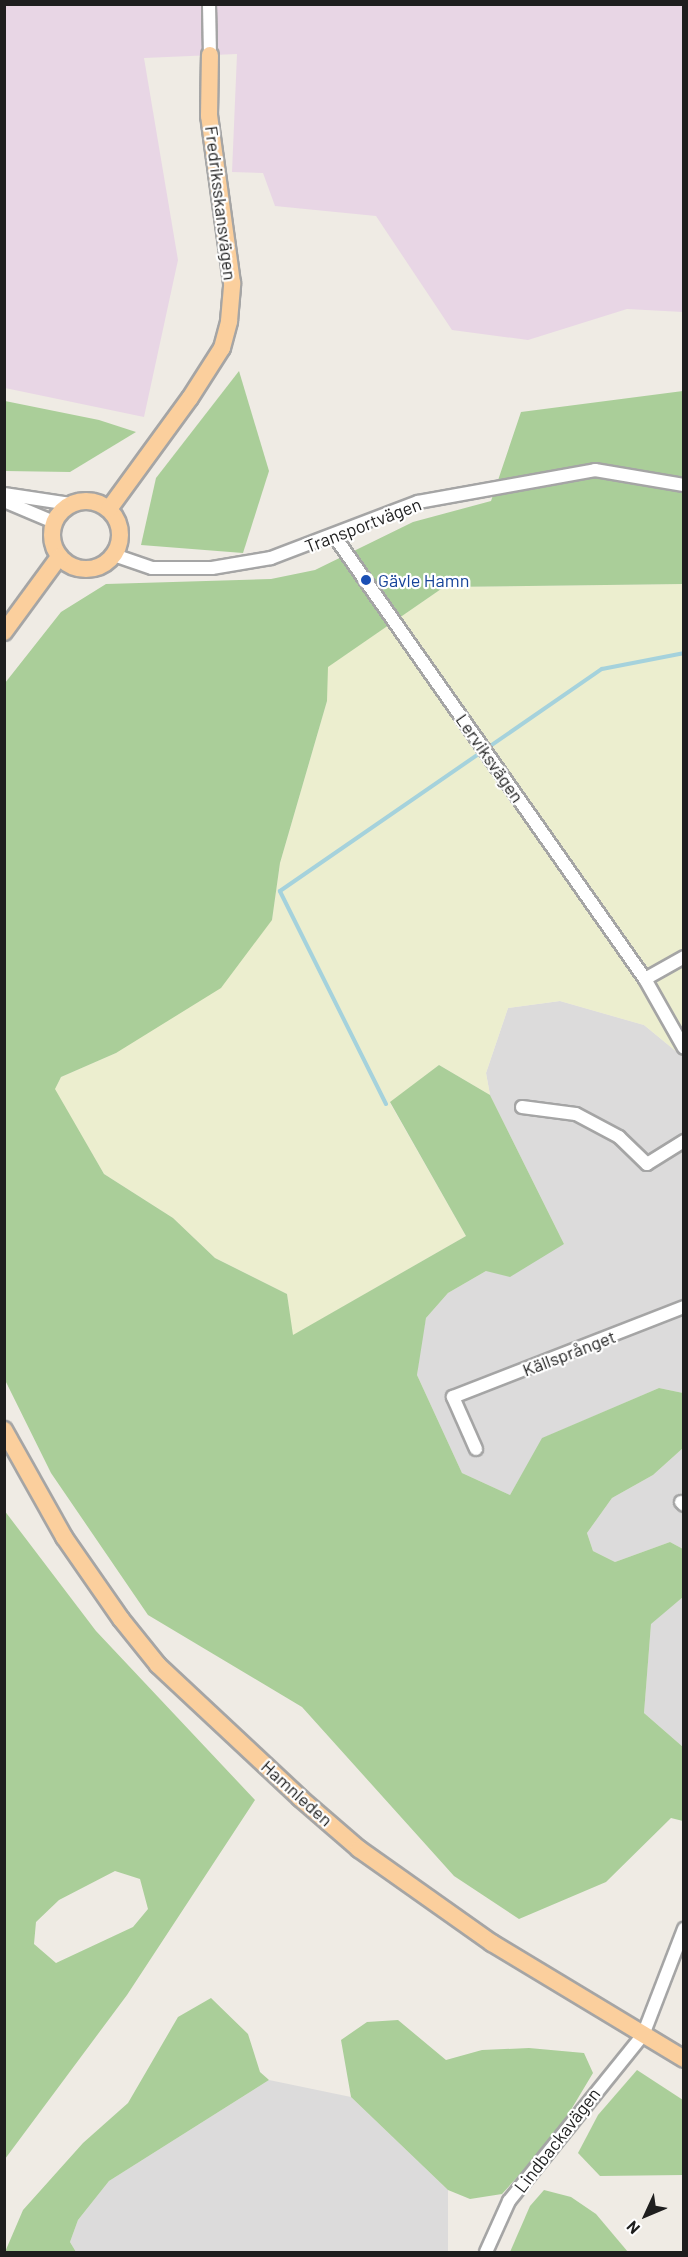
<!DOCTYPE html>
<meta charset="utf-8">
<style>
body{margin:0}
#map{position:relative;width:688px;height:2257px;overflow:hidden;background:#efebe4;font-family:Barlow,sans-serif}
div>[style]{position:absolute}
.residential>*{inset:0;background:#dcdbdb}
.industrial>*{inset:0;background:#e8d6e5}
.farmland>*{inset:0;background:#eceecf}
.forest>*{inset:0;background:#aace99}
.stream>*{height:4px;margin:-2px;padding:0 2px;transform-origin:2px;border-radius:2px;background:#a5d2dc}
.roads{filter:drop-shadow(2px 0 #a5a5a5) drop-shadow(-2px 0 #a5a5a5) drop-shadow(0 2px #a5a5a5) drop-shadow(0 -2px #a5a5a5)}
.minor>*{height:12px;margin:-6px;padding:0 6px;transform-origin:6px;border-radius:6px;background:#fff}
.major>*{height:16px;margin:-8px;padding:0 8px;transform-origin:8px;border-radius:8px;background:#fbcf9d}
.major>.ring{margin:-8px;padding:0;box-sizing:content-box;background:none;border:16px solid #fbcf9d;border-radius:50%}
.dots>*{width:16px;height:16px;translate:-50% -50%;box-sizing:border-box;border:3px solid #fff;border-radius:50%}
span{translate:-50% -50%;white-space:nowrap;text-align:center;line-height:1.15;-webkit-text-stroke:4.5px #fff;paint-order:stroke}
.street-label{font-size:18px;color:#1e1e1e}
.transit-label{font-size:18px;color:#164399}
.left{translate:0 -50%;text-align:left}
.frame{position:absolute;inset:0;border:6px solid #1e1e1e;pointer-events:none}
.north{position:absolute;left:616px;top:2185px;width:60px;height:60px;-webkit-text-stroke:4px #fff;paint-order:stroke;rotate:226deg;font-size:16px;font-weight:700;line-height:24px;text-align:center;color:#1e1e1e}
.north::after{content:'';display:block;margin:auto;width:21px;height:27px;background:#1e1e1e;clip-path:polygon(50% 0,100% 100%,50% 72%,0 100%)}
</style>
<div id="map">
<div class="residential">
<div style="clip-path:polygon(560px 1001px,644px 1025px,683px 1057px,683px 1393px,659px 1388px,543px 1438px,510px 1495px,462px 1473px,417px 1375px,420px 1348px,426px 1318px,448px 1293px,486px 1271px,564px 1244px,490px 1095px,486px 1073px,508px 1008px)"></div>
<div style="clip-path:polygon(683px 1448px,683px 1549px,670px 1542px,615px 1562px,593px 1551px,587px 1533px,612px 1498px,653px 1475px)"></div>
<div style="clip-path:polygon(683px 1597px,683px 1747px,644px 1713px,651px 1623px)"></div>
<div style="clip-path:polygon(269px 2080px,351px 2097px,448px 2190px,448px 2252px,76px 2252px,70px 2242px,78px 2220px,109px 2181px)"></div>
</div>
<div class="industrial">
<div style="clip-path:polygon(4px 5px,683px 5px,683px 312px,627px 309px,528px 340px,452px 330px,376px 216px,275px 206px,263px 173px,232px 172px,237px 54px,144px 58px,178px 260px,144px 417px,5px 388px)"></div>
</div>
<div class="farmland">
<div style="clip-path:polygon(683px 584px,683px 1057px,644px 1025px,560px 1001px,508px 1008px,486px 1073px,490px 1095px,439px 1065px,390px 1103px,466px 1236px,292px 1336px,287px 1294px,215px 1258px,173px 1218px,104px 1174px,54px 1089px,61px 1077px,116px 1053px,272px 920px,280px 863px,327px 701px,327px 667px,444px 587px)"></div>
</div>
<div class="forest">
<div style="clip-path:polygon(239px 371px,269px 471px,243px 553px,141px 545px,156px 478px)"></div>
<div style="clip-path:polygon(683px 391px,683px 584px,444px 587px,328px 667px,327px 701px,280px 863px,272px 920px,221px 988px,116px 1053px,61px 1077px,55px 1089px,104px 1174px,173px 1218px,215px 1258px,287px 1294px,293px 1335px,466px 1236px,390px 1102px,439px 1065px,490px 1095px,564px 1244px,510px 1277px,486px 1271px,448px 1293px,426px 1318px,417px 1375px,462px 1473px,510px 1495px,542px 1438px,659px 1388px,683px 1393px,683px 1448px,653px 1475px,612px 1498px,587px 1533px,593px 1551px,615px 1562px,670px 1542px,683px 1549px,683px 1597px,651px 1624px,644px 1713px,683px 1747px,683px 1821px,671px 1818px,606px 1882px,519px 1919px,454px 1876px,302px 1707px,148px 1615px,51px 1473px,5px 1380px,5px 683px,61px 612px,106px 584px,271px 579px,315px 570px,413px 522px,491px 501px,521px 412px)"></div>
<div style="clip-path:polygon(5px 401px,99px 420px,136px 432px,70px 472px,5px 471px)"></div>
<div style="clip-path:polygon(evenodd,4px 1510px,96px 1631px,255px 1800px,127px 1995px,5px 2159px,4px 1510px,115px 1871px,140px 1879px,148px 1909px,133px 1927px,56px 1963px,34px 1944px,36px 1922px,59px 1900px,115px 1871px)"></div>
<div style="clip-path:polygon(211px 1998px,248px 2034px,260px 2072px,269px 2080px,109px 2181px,78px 2220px,70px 2242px,76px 2252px,5px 2252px,23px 2210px,83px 2143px,128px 2103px,178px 2017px)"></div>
<div style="clip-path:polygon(398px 2020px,446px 2060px,482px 2050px,529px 2048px,584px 2053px,593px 2073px,557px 2133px,502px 2194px,470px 2199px,448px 2190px,351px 2097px,341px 2040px,367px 2022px)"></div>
<div style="clip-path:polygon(637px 2070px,683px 2100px,683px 2175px,600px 2176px,578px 2153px,598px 2115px)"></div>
<div style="clip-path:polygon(544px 2190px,571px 2197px,596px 2214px,628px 2252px,510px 2252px,530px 2206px)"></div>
</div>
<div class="stream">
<div style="left:386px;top:1104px;width:238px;rotate:-116.5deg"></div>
<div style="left:280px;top:891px;width:391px;rotate:-34.6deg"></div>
<div style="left:602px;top:669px;width:84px;rotate:-11deg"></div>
</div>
<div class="roads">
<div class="minor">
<div style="left:209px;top:4px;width:51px;rotate:88.9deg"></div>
<div style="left:4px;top:494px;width:67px;rotate:8.6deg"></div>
<div style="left:4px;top:501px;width:54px;rotate:22.8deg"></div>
<div style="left:335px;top:537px;width:540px;rotate:54.96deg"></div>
<div style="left:645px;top:979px;width:79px;rotate:60.5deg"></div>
<div style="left:114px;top:555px;width:40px;rotate:18.9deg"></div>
<div style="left:152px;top:568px;width:60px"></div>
<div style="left:212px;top:568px;width:60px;rotate:-9.6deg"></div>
<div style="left:271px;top:558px;width:157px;rotate:-20.9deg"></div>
<div style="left:418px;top:502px;width:180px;rotate:-10.2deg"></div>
<div style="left:595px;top:470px;width:90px;rotate:9.6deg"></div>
<div style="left:645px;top:979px;width:45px;rotate:-29.4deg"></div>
<div style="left:522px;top:1107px;width:54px;rotate:7.4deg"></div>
<div style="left:576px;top:1114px;width:49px;rotate:28.1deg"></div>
<div style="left:619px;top:1137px;width:39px;rotate:44deg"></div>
<div style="left:647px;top:1164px;width:44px;rotate:-31.9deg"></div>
<div style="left:476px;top:1449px;width:57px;rotate:-113.9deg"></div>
<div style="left:453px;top:1397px;width:248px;rotate:-21.3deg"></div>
<div style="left:681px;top:1502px;width:4px;rotate:45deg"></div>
<div style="left:486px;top:2252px;width:56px;rotate:-65.7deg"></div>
<div style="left:509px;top:2201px;width:213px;rotate:-51.1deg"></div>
<div style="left:643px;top:2035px;width:114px;rotate:-68.9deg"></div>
</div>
<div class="major">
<div class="ring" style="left:52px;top:501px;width:52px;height:52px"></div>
<div style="left:109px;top:509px;width:137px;rotate:-53.9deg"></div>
<div style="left:190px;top:398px;width:59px;rotate:-57.4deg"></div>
<div style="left:222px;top:348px;width:28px;rotate:-75deg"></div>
<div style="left:229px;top:321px;width:38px;rotate:-85deg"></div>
<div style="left:232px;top:283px;width:169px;rotate:-97.8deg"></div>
<div style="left:209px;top:116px;width:61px;rotate:-89.1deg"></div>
<div style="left:4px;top:632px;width:93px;rotate:-53.7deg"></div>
<div style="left:4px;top:1430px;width:123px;rotate:60.7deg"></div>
<div style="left:64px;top:1537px;width:100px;rotate:55.2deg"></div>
<div style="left:121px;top:1619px;width:59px;rotate:51.2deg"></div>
<div style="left:158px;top:1665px;width:195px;rotate:43.1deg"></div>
<div style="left:300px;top:1798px;width:78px;rotate:40.8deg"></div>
<div style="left:359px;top:1849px;width:163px;rotate:35.3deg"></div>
<div style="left:492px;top:1943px;width:224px;rotate:31.1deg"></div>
</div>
</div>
<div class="dots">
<div style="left:366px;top:580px;background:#1a4fb4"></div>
</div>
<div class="street-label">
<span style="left:221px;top:203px;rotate:83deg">Fredriksskansvägen</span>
<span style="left:363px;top:525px;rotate:-21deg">Transportvägen</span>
<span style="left:490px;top:758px;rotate:55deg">Lerviksvägen</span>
<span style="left:569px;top:1353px;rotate:-21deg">Källsprånget</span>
<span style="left:297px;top:1793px;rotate:42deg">Hamnleden</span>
<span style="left:557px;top:2140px;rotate:-52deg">Lindbackavägen</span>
</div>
<div class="transit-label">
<span class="left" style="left:378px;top:580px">Gävle Hamn</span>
</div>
<div class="frame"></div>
<div class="north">N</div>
</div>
